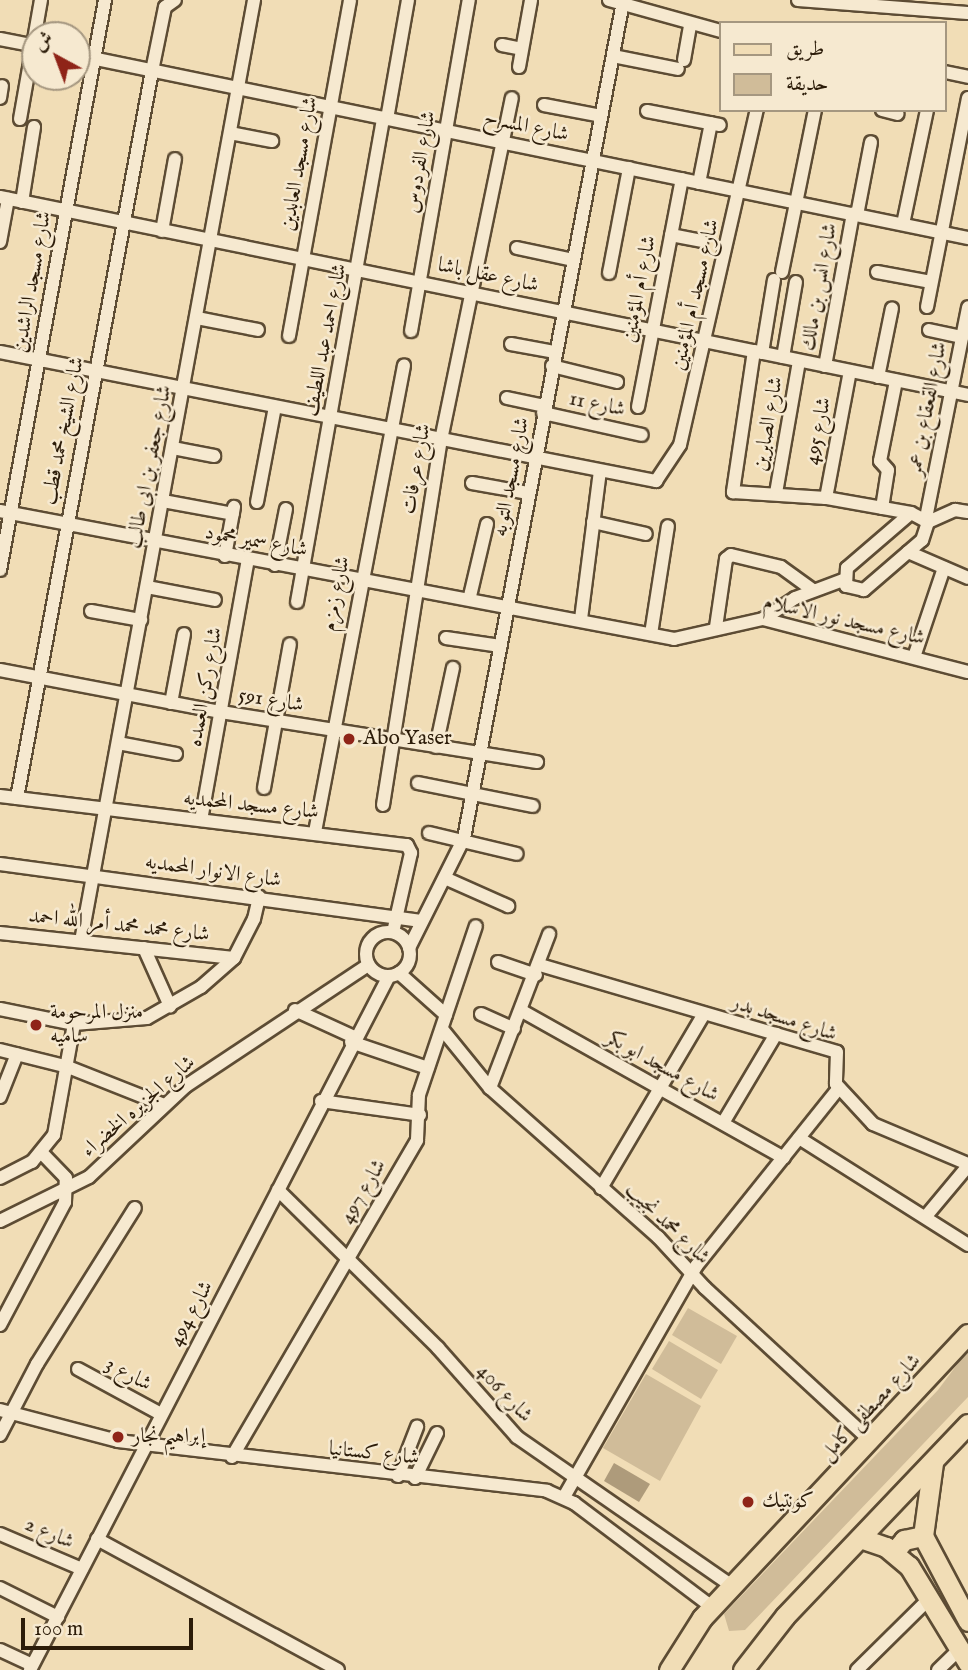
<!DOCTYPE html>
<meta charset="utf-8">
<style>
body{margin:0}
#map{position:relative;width:968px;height:1670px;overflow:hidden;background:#f1ddb6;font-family:"IM FELL English",Amiri,serif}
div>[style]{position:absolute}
.green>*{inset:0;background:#d0bc99}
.water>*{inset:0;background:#ae9b7b}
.roads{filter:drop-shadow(2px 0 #5d4c34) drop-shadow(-2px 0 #5d4c34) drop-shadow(0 2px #5d4c34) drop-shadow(0 -2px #5d4c34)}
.street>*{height:12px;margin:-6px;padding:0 6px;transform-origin:6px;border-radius:6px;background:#f6e9d0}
.street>.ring{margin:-6px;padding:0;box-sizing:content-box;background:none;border:12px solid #f6e9d0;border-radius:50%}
.primary>*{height:19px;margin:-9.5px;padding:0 9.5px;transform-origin:9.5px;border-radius:9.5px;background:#f1ddb6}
.dots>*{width:19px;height:19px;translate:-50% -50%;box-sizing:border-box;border:4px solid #f6e9d0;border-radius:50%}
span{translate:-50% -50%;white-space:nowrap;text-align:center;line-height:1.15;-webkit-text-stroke:5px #f6e9d0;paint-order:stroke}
.street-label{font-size:21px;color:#2c1c09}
.poi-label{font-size:21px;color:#2c1c09}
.left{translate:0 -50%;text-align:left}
.legend{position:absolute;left:719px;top:21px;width:228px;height:91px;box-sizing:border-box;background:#f6e9d0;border:2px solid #a59780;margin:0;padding:9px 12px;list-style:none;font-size:21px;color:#2c1c09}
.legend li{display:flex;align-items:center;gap:14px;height:35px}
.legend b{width:35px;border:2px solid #a59780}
.north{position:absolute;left:21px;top:21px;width:70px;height:70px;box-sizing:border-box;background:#f6e9d0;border:2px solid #a59780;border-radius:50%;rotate:319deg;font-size:19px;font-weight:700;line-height:28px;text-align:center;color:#2c1c09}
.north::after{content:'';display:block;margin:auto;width:24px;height:32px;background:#8f2418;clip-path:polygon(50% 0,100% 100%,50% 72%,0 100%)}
.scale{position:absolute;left:21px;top:1618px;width:172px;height:32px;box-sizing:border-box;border:4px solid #2c1c09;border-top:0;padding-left:9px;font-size:21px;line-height:24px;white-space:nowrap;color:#2c1c09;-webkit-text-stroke:5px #f6e9d0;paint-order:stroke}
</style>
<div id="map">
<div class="green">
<div style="clip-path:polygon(688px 1308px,737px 1336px,721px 1364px,672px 1335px)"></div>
<div style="clip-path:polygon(669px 1341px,718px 1370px,701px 1399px,652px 1369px)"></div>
<div style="clip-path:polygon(968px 1350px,968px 1397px,745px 1630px,729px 1631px,724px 1614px,938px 1390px)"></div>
<div style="clip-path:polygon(646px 1374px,701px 1406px,660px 1481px,603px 1448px)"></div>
</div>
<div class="water">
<div style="clip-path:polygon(614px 1463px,650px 1484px,639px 1502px,604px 1481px)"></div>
</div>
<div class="roads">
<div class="street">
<div style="left:609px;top:0;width:116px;rotate:15.5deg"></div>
<div style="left:798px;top:0;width:170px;rotate:4.4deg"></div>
<div style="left:0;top:39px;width:36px;rotate:11deg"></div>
<div style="left:502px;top:45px;width:20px;rotate:11deg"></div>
<div style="left:77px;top:55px;width:910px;rotate:11.61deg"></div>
<div style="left:613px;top:56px;width:66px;rotate:11.3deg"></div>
<div style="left:684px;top:60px;width:36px;rotate:-80deg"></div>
<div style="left:519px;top:67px;width:68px;rotate:-79.8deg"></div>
<div style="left:945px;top:72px;width:24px;rotate:12deg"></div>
<div style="left:0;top:98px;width:12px;rotate:-81deg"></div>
<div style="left:544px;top:105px;width:58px;rotate:10.9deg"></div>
<div style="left:882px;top:110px;width:16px;rotate:14deg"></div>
<div style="left:647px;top:111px;width:74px;rotate:10.9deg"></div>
<div style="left:20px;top:119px;width:121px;rotate:-80deg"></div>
<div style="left:387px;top:119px;width:121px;rotate:-80deg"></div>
<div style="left:230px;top:133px;width:43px;rotate:10.8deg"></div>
<div style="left:699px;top:183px;width:61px;rotate:-78.7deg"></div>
<div style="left:0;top:197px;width:988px;rotate:11.56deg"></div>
<div style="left:22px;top:202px;width:76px;rotate:-80.9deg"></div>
<div style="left:857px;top:215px;width:74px;rotate:-79.1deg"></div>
<div style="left:903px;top:224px;width:116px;rotate:-78.1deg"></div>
<div style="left:162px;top:231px;width:73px;rotate:-79.8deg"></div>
<div style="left:671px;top:235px;width:31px;rotate:11deg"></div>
<div style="left:0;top:242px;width:44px;rotate:-79.5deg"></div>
<div style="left:517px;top:248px;width:57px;rotate:12.1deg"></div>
<div style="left:782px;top:272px;width:165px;rotate:-78.5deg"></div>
<div style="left:877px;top:272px;width:55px;rotate:10.5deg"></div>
<div style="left:609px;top:273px;width:107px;rotate:-79.2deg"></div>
<div style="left:927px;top:307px;width:213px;rotate:-78.9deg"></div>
<div style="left:197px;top:318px;width:62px;rotate:11.1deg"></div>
<div style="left:929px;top:330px;width:34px;rotate:12deg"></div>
<div style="left:411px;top:331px;width:336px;rotate:-80.1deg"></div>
<div style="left:289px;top:336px;width:341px;rotate:-79.7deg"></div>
<div style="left:511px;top:344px;width:45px;rotate:10.3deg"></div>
<div style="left:754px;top:351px;width:143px;rotate:98.5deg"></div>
<div style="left:733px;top:492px;width:93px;rotate:3.7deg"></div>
<div style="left:826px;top:498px;width:86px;rotate:10deg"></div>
<div style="left:0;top:352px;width:669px;rotate:11.13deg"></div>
<div style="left:656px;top:481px;width:43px;rotate:-56.3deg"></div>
<div style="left:680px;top:445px;width:344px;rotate:-77.1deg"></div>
<div style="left:762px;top:353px;width:74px;rotate:-80.7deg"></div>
<div style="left:783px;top:357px;width:76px;rotate:-80.2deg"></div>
<div style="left:552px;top:366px;width:67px;rotate:13.8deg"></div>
<div style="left:825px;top:366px;width:155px;rotate:-79.6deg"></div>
<div style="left:878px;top:377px;width:70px;rotate:-78.5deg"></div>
<div style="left:507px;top:398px;width:39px;rotate:12deg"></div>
<div style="left:638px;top:407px;width:232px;rotate:-79.1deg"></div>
<div style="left:543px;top:413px;width:101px;rotate:12.5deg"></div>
<div style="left:173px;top:448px;width:42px;rotate:11deg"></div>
<div style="left:472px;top:483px;width:57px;rotate:10.1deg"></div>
<div style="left:776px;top:493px;width:134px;rotate:-80.1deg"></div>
<div style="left:826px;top:498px;width:129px;rotate:-79.3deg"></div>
<div style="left:163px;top:501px;width:71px;rotate:10.5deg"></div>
<div style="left:257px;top:502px;width:97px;rotate:-79.3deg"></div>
<div style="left:882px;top:508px;width:38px;rotate:-81deg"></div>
<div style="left:888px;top:470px;width:12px;rotate:-132deg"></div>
<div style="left:880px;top:461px;width:82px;rotate:-78.7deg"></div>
<div style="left:0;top:511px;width:686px;rotate:10.75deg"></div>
<div style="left:674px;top:639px;width:91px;rotate:-12.7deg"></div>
<div style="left:763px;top:619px;width:212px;rotate:14.5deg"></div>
<div style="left:911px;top:513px;width:19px;rotate:28deg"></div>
<div style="left:928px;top:522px;width:19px;rotate:108deg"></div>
<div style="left:922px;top:540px;width:77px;rotate:139.2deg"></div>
<div style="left:864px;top:590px;width:18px;rotate:-167deg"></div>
<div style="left:846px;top:586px;width:18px;rotate:-87deg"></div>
<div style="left:847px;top:568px;width:84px;rotate:-40.7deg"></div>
<div style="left:926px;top:518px;width:215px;rotate:-78.7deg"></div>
<div style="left:593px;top:522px;width:54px;rotate:12.8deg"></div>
<div style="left:928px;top:522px;width:30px;rotate:-24deg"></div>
<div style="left:955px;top:510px;width:13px;rotate:9deg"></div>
<div style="left:908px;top:552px;width:65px;rotate:23.4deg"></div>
<div style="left:225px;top:556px;width:50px;rotate:-79.6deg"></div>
<div style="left:275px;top:565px;width:57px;rotate:-78.9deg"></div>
<div style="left:0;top:570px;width:580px;rotate:-79.56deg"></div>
<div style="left:147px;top:587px;width:69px;rotate:10.8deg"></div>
<div style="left:470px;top:596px;width:74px;rotate:-76.7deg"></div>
<div style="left:297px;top:602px;width:492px;rotate:-79.9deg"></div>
<div style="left:91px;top:611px;width:51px;rotate:10.2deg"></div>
<div style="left:581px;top:619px;width:149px;rotate:-82.7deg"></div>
<div style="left:763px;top:619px;width:38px;rotate:-33deg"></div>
<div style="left:795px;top:598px;width:51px;rotate:-20.6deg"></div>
<div style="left:716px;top:627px;width:69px;rotate:-81.6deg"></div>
<div style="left:726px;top:559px;width:6px;rotate:-39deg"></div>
<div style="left:731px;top:555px;width:51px;rotate:13.5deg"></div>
<div style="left:781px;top:567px;width:39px;rotate:36deg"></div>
<div style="left:651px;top:634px;width:109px;rotate:-81.1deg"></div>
<div style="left:446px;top:638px;width:55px;rotate:8.4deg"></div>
<div style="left:914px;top:657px;width:94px;rotate:-71.4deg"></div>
<div style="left:0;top:670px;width:225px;rotate:10.8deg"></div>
<div style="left:221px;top:712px;width:320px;rotate:9deg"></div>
<div style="left:171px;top:703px;width:70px;rotate:-79.3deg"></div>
<div style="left:118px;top:743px;width:59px;rotate:10.7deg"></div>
<div style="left:436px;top:747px;width:81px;rotate:-77.9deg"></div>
<div style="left:418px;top:783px;width:117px;rotate:11.3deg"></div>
<div style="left:264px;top:788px;width:146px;rotate:-79.8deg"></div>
<div style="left:0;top:796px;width:410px;rotate:6.9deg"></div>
<div style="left:407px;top:845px;width:9px;rotate:63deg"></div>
<div style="left:411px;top:853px;width:81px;rotate:102.8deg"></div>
<div style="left:17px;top:798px;width:739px;rotate:-79.48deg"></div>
<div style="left:152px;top:71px;width:65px;rotate:-78.5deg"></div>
<div style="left:165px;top:7px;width:12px;rotate:-35deg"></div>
<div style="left:383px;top:805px;width:370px;rotate:-81deg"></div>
<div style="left:441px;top:440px;width:349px;rotate:-78.3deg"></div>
<div style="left:201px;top:820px;width:264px;rotate:-79.8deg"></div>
<div style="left:315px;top:832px;width:475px;rotate:-79.2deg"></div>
<div style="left:429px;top:833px;width:90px;rotate:13.4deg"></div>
<div style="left:0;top:864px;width:425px;rotate:7.7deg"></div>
<div style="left:447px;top:879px;width:67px;rotate:23.9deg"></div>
<div class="ring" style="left:366px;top:932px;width:32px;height:32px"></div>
<div style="left:0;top:933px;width:235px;rotate:6.1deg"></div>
<div style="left:81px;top:941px;width:957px;rotate:-79.58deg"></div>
<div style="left:144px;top:948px;width:64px;rotate:65.9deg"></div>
<div style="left:409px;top:948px;width:123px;rotate:-63.4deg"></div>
<div style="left:464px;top:838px;width:851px;rotate:-79.23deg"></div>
<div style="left:498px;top:962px;width:40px;rotate:18.9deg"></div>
<div style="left:540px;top:965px;width:309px;rotate:16.3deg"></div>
<div style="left:837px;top:1052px;width:32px;rotate:92deg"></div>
<div style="left:836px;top:1084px;width:54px;rotate:47.2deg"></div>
<div style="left:873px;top:1124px;width:103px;rotate:22.8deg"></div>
<div style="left:399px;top:973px;width:63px;rotate:41.8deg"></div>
<div style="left:0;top:1009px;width:76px;rotate:11.5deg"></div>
<div style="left:74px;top:1024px;width:73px;rotate:-4.7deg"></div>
<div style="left:147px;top:1018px;width:62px;rotate:-29.9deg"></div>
<div style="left:201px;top:987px;width:44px;rotate:-41.3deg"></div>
<div style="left:234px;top:958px;width:44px;rotate:-62.9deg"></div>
<div style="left:254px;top:919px;width:23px;rotate:-77deg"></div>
<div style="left:295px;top:1010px;width:65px;rotate:24.6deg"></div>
<div style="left:522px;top:1011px;width:300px;rotate:29.3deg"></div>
<div style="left:481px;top:1014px;width:36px;rotate:24deg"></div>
<div style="left:442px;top:1029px;width:76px;rotate:50.9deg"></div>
<div style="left:490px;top:1088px;width:225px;rotate:41.6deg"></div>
<div style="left:658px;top:1237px;width:69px;rotate:47.3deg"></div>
<div style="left:705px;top:1288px;width:227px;rotate:42.7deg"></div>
<div style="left:351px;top:1042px;width:81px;rotate:18.7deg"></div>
<div style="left:0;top:1050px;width:70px;rotate:14deg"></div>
<div style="left:68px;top:1067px;width:103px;rotate:21.6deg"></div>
<div style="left:490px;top:1088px;width:165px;rotate:-69deg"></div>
<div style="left:0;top:1097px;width:46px;rotate:-68.4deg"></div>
<div style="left:321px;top:1101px;width:100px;rotate:8deg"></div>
<div style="left:723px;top:1123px;width:104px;rotate:-59.2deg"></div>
<div style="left:799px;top:1138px;width:200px;rotate:32.3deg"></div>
<div style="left:0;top:1178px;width:36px;rotate:-27deg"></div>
<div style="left:32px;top:1162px;width:35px;rotate:-51deg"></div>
<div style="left:54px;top:1135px;width:113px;rotate:-79.8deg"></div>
<div style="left:601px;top:1188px;width:202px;rotate:-59.4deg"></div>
<div style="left:278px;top:1190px;width:225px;rotate:44.6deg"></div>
<div style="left:438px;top:1348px;width:119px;rotate:48.4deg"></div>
<div style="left:517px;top:1437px;width:264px;rotate:34.7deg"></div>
<div style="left:927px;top:1215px;width:64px;rotate:-50.1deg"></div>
<div style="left:0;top:1221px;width:99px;rotate:-26.3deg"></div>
<div style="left:89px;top:1177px;width:133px;rotate:-43.2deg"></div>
<div style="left:186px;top:1086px;width:219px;rotate:-33.6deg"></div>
<div style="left:0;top:1325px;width:139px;rotate:-62.1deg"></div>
<div style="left:65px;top:1202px;width:24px;rotate:-88deg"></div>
<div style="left:66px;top:1178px;width:33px;rotate:-134deg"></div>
<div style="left:78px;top:1369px;width:94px;rotate:28.5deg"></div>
<div style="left:0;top:1410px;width:122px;rotate:14.7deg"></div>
<div style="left:118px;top:1441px;width:432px;rotate:6.6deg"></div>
<div style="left:547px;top:1491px;width:30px;rotate:24deg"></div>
<div style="left:574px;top:1503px;width:173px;rotate:37deg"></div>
<div style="left:0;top:1435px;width:80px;rotate:-62.5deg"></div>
<div style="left:37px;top:1364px;width:184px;rotate:-57.9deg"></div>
<div style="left:232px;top:1457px;width:367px;rotate:-59.7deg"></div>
<div style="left:417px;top:1140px;width:45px;rotate:-87.5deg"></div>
<div style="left:419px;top:1095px;width:178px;rotate:-71.4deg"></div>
<div style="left:398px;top:1476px;width:53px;rotate:-68.8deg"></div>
<div style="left:415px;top:1478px;width:50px;rotate:-63.9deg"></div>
<div style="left:564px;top:1497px;width:267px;rotate:-60.2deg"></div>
<div style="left:697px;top:1265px;width:227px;rotate:-51.3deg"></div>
<div style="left:0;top:1534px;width:89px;rotate:23.1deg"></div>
<div style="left:97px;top:1539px;width:274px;rotate:28.5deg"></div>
<div style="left:0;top:1588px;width:65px;rotate:26.6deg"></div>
<div style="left:0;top:1650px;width:35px;rotate:25deg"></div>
<div style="left:30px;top:1670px;width:781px;rotate:-62.65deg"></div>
<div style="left:857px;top:1670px;width:101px;rotate:-44.6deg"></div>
<div style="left:938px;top:1670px;width:30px;rotate:-44deg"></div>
</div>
<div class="primary">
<div style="left:933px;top:1463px;width:74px;rotate:97.8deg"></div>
<div style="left:923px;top:1536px;width:96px;rotate:62.1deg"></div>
<div style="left:860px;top:1538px;width:28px;rotate:19deg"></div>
<div style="left:886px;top:1547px;width:30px;rotate:40deg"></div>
<div style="left:909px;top:1566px;width:114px;rotate:58.7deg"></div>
<div style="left:894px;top:1552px;width:16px;rotate:-50deg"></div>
<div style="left:904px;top:1540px;width:19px;rotate:-12deg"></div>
<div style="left:669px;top:1670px;width:62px;rotate:-57.6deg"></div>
<div style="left:702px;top:1618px;width:389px;rotate:-46.9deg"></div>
<div style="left:743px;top:1670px;width:68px;rotate:-52.1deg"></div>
<div style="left:785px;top:1616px;width:265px;rotate:-46.4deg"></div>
</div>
</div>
<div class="dots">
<div style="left:349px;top:739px;background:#8f2418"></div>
<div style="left:36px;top:1025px;background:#8f2418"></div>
<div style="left:118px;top:1437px;background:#8f2418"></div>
<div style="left:748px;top:1502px;background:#8f2418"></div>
</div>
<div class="street-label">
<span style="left:526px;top:127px;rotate:12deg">شارع المسرح</span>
<span style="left:421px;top:162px;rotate:-80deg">شارع الفردوس</span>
<span style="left:300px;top:164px;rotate:-80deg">شارع مسجد العابدين</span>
<span style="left:488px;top:276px;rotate:12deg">شارع عقل باشا</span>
<span style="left:33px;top:282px;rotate:-80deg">شارع مسجد الراشدين</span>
<span style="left:820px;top:287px;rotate:-80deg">شارع انس بن مالك</span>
<span style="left:640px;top:289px;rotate:-79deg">شارع أم المؤمنين</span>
<span style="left:696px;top:295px;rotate:-77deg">شارع مسجد أم المؤمنين</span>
<span style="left:326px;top:340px;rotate:-79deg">شارع احمد عبد اللطيف</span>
<span style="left:597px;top:405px;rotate:12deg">شارع 11</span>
<span style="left:928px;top:409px;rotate:-79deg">شارع القعقاع بن عمر</span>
<span style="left:769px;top:424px;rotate:-80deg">شارع الصابرين</span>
<span style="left:64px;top:431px;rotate:-79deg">شارع الشيخ محمد قطب</span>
<span style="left:819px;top:431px;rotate:-79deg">شارع 495</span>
<span style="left:150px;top:467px;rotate:-79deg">شارع جعفر بن ابى طالب</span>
<span style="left:417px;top:469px;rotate:-80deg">شارع عرفات</span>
<span style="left:512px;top:477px;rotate:-79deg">شارع مسجد التوبه</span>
<span style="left:256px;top:542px;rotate:10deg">شارع سمير محمود</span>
<span style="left:337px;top:594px;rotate:-79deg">شارع زمزم</span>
<span style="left:844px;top:621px;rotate:13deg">شارع مسجد نور الاسلام</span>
<span style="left:206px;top:687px;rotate:-80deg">شارع ركن العمده</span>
<span style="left:271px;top:701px;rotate:9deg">شارع 591</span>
<span style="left:251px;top:806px;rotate:6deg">شارع مسجد المحمديه</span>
<span style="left:213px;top:872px;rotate:8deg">شارع الانوار المحمديه</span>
<span style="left:119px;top:926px;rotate:6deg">شارع محمد محمد أمر الله احمد</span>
<span style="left:784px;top:1019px;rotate:18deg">شارع مسجد بدر</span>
<span style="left:662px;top:1067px;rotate:29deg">شارع مسجد ابو بكر</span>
<span style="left:139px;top:1107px;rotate:-41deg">شارع الجزيره الخضراء</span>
<span style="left:364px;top:1192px;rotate:-60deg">شارع 497</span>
<span style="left:667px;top:1224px;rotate:44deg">شارع محمد نجيب</span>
<span style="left:192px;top:1314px;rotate:-62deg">شارع 494</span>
<span style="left:128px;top:1375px;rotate:28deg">شارع 3</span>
<span style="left:504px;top:1394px;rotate:47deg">شارع 406</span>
<span style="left:871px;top:1408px;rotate:-47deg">شارع مصطفى كامل</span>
<span style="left:374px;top:1454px;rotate:6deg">شارع كستانيا</span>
<span style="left:49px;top:1534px;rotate:23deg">شارع 2</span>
</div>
<div class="poi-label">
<span class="left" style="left:363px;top:739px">Abo Yaser</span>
<span class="left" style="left:50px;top:1025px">منزل المرحومة<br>ساميه</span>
<span class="left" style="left:132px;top:1437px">إبراهيم نجار</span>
<span class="left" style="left:762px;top:1502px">كونتيك</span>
</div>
<ul class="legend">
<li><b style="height:9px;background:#f1ddb6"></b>طريق</li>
<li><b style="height:19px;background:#d0bc99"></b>حديقة</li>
</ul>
<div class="north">ش</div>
<div class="scale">100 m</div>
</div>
